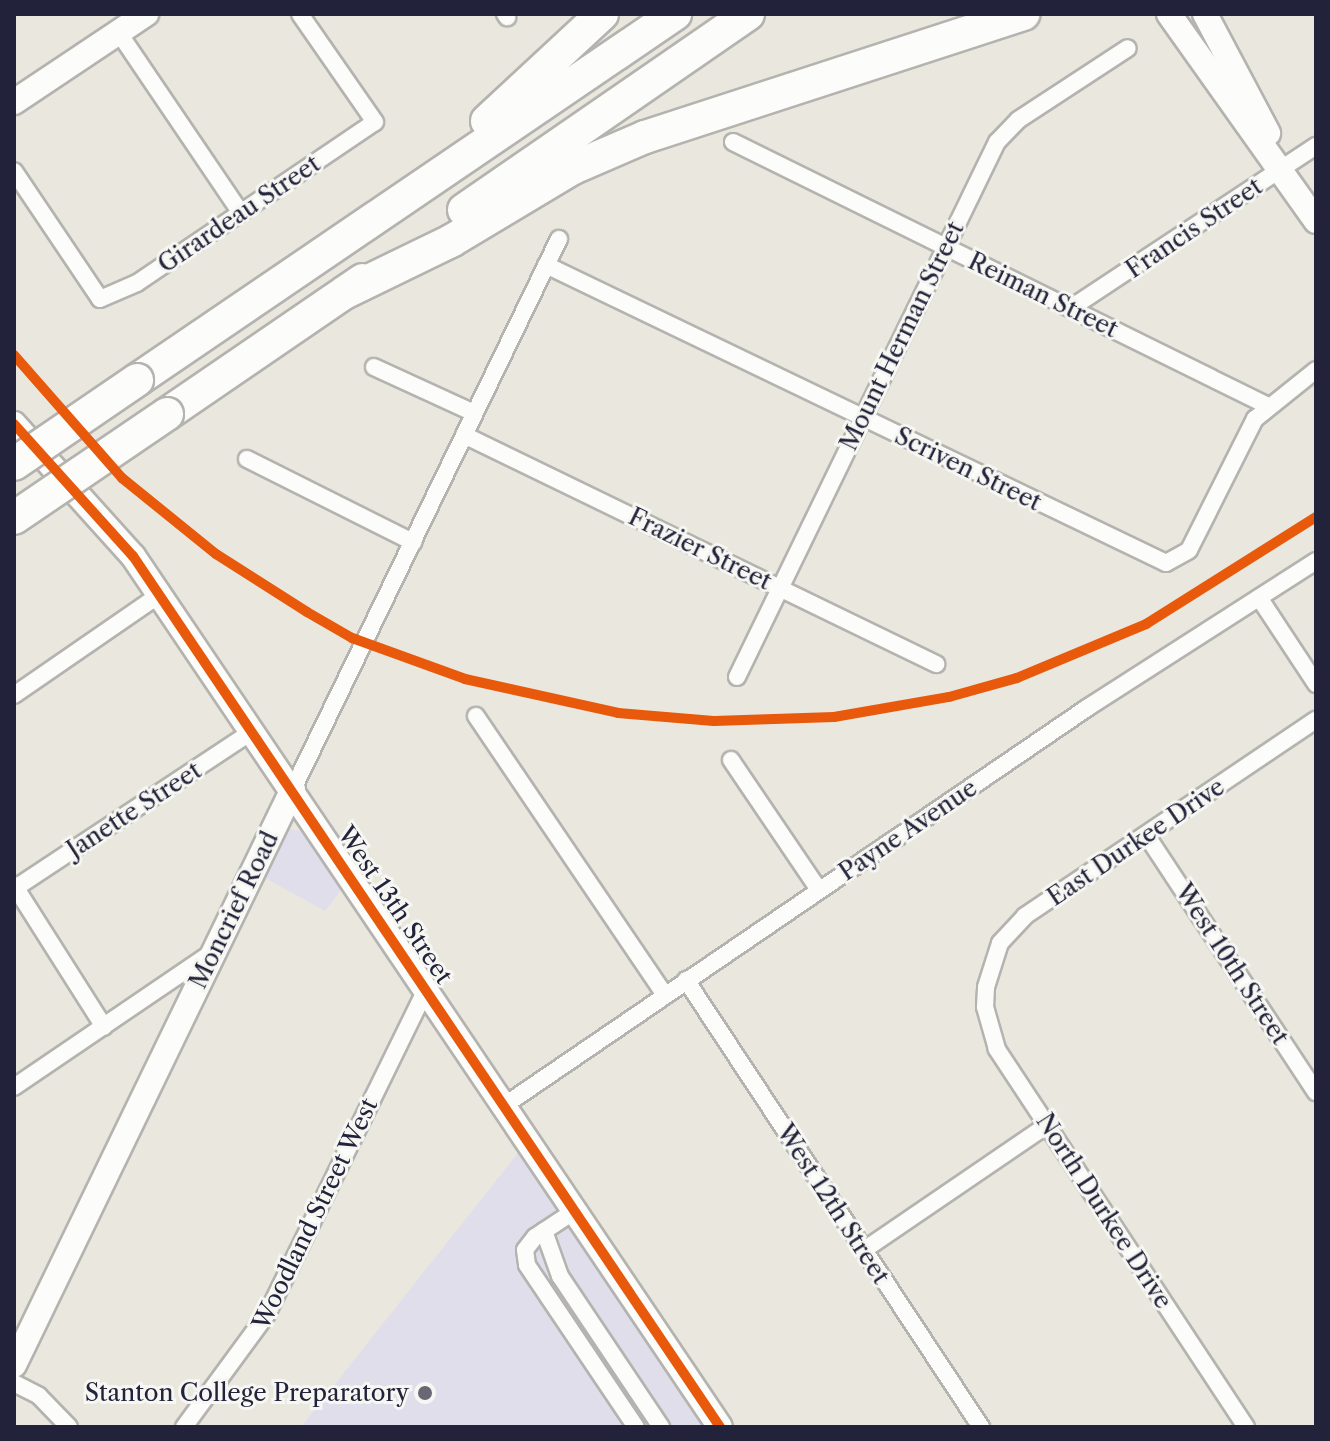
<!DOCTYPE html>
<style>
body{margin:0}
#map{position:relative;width:1330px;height:1441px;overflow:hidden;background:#eae8de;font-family:"Libre Caslon Text",serif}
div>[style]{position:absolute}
.built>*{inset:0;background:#e1deec}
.roads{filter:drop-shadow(2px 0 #b4b3af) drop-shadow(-2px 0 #b4b3af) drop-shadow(0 2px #b4b3af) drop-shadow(0 -2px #b4b3af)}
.street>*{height:16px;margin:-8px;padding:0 8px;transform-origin:8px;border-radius:8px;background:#fcfcfa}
.secondary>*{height:24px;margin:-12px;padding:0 12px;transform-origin:12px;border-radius:12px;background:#fcfcfa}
.highway>*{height:32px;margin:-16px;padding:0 16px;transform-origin:16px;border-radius:16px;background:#fcfcfa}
.bridges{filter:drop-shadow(2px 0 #b4b3af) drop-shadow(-2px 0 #b4b3af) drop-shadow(0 2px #b4b3af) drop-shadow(0 -2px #b4b3af)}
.highway-bridge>*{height:32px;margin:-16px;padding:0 16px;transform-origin:16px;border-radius:16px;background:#fcfcfa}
.cycleway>*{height:10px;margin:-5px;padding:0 5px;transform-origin:5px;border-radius:5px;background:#e8590c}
.dots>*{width:22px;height:22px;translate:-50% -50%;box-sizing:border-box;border:4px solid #f6f6f2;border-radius:50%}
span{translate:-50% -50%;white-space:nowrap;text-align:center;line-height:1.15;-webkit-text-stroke:6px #f6f6f2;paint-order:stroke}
.street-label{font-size:24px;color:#22223b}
.poi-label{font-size:24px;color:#22223b}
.right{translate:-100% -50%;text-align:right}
.frame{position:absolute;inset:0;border:16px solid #22223b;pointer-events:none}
</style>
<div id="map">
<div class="built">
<div style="clip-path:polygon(289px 829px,307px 832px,344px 886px,325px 911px,263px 877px)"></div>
<div style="clip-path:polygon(521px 1149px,709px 1427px,301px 1427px)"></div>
</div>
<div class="roads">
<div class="street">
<div style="left:505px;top:14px;width:4px;rotate:56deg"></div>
<div style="left:119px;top:33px;width:217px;rotate:55.9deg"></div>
<div style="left:733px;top:142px;width:597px;rotate:26.26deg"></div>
<div style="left:14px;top:171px;width:154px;rotate:56.1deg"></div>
<div style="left:100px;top:299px;width:40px;rotate:-23.4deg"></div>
<div style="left:137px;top:283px;width:287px;rotate:-34.1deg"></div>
<div style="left:375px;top:122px;width:131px;rotate:-124.8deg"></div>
<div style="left:546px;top:265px;width:688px;rotate:25.67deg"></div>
<div style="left:1166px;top:563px;width:26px;rotate:-29deg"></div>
<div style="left:1189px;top:550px;width:147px;rotate:-63.3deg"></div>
<div style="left:1255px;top:419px;width:78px;rotate:-38.8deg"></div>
<div style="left:1071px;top:308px;width:294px;rotate:-33.5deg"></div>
<div style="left:374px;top:367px;width:110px;rotate:24.7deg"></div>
<div style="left:464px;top:435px;width:525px;rotate:25.88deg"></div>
<div style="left:247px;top:459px;width:186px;rotate:26.6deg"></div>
<div style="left:1260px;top:599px;width:102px;rotate:56.6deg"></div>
<div style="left:737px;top:677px;width:595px;rotate:-64.08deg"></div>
<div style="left:997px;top:142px;width:30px;rotate:-46deg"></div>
<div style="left:1018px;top:120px;width:131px;rotate:-33.2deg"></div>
<div style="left:14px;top:695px;width:176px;rotate:-34.6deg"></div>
<div style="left:476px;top:716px;width:336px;rotate:55.9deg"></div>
<div style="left:731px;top:760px;width:157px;rotate:55.9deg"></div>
<div style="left:293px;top:789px;width:611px;rotate:-64.19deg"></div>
<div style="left:1147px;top:836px;width:307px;rotate:56.6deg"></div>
<div style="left:14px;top:885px;width:168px;rotate:57.6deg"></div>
<div style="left:14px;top:889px;width:287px;rotate:-33.5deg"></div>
<div style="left:686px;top:980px;width:536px;rotate:56.58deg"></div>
<div style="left:14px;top:1087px;width:240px;rotate:-34.2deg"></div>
<div style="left:505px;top:1105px;width:705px;rotate:-34.3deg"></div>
<div style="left:1087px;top:708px;width:272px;rotate:-32.7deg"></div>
<div style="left:576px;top:1210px;width:49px;rotate:146.6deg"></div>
<div style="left:535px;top:1237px;width:16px;rotate:128deg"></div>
<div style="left:525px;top:1250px;width:15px;rotate:82deg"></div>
<div style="left:527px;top:1265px;width:195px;rotate:56.1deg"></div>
<div style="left:544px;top:1231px;width:48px;rotate:70.4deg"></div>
<div style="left:560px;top:1276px;width:182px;rotate:56.2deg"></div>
<div style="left:864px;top:1250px;width:222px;rotate:-34.3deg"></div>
<div style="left:14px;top:1383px;width:28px;rotate:27deg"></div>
<div style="left:39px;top:1396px;width:43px;rotate:45.9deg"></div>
<div style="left:184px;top:1427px;width:140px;rotate:-53.7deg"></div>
<div style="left:267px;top:1314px;width:363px;rotate:-63.9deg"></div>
<div style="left:1246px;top:1427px;width:453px;rotate:-123.4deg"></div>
<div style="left:997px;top:1049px;width:44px;rotate:-105.9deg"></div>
<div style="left:985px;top:1007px;width:20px;rotate:-87deg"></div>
<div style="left:986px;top:987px;width:46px;rotate:-72.3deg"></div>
<div style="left:1000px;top:943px;width:37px;rotate:-47deg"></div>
<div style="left:1025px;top:916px;width:351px;rotate:-34deg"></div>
</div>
<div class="secondary">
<div style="left:1169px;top:14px;width:254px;rotate:54.6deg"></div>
<div style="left:1205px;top:14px;width:135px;rotate:62.1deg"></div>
<div style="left:14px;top:102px;width:159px;rotate:-33.7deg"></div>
<div style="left:14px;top:424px;width:178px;rotate:48deg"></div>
<div style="left:133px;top:556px;width:1050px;rotate:56.02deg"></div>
<div style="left:14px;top:1365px;width:640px;rotate:-64.16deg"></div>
</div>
<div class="highway">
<div style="left:487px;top:121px;width:157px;rotate:-42.9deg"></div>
<div style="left:464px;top:210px;width:345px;rotate:-34.6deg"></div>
<div style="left:346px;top:292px;width:117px;rotate:-25.9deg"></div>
<div style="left:451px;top:241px;width:142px;rotate:-30.9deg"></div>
<div style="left:573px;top:168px;width:78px;rotate:-23.3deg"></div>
<div style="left:645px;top:137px;width:398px;rotate:-18deg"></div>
<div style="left:137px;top:380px;width:651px;rotate:-34.23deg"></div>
<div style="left:167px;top:414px;width:237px;rotate:-34.4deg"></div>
</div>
</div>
<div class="bridges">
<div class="highway-bridge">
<div style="left:14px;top:464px;width:149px;rotate:-34.3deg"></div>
<div style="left:14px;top:518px;width:185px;rotate:-34.2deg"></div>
</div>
</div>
<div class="cycleway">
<div style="left:14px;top:355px;width:164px;rotate:48.7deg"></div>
<div style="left:122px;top:478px;width:121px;rotate:39deg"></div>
<div style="left:216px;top:554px;width:108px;rotate:32.5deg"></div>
<div style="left:307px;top:612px;width:52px;rotate:30deg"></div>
<div style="left:352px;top:638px;width:120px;rotate:19.9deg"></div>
<div style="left:465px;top:679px;width:157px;rotate:12.5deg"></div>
<div style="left:618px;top:713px;width:96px;rotate:4.8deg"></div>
<div style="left:714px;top:721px;width:120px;rotate:-1.9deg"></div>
<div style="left:834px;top:717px;width:117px;rotate:-9.9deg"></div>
<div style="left:949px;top:697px;width:71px;rotate:-15.6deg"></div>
<div style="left:1017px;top:678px;width:140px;rotate:-22.7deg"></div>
<div style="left:1146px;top:624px;width:201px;rotate:-32.2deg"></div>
<div style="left:14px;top:424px;width:178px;rotate:48deg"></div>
<div style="left:133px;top:556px;width:1050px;rotate:56.02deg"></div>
</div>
<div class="dots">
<div style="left:425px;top:1393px;background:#686774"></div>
</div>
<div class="street-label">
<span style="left:239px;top:214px;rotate:-34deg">Girardeau Street</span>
<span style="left:1194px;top:228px;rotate:-34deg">Francis Street</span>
<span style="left:1043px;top:295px;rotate:26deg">Reiman Street</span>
<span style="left:902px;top:336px;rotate:-64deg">Mount Herman Street</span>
<span style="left:968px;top:469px;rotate:26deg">Scriven Street</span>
<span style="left:700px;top:549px;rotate:26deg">Frazier Street</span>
<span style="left:134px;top:810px;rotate:-33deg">Janette Street</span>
<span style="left:908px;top:830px;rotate:-34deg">Payne Avenue</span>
<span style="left:1136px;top:842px;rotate:-34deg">East Durkee Drive</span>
<span style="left:395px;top:905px;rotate:56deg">West 13th Street</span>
<span style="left:234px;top:910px;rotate:-64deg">Moncrief Road</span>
<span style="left:1232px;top:964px;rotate:57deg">West 10th Street</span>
<span style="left:833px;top:1204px;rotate:57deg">West 12th Street</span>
<span style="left:1104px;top:1211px;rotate:57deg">North Durkee Drive</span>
<span style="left:315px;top:1214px;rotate:-64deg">Woodland Street West</span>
</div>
<div class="poi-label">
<span class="right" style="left:409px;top:1393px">Stanton College Preparatory</span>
</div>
<div class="frame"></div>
</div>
